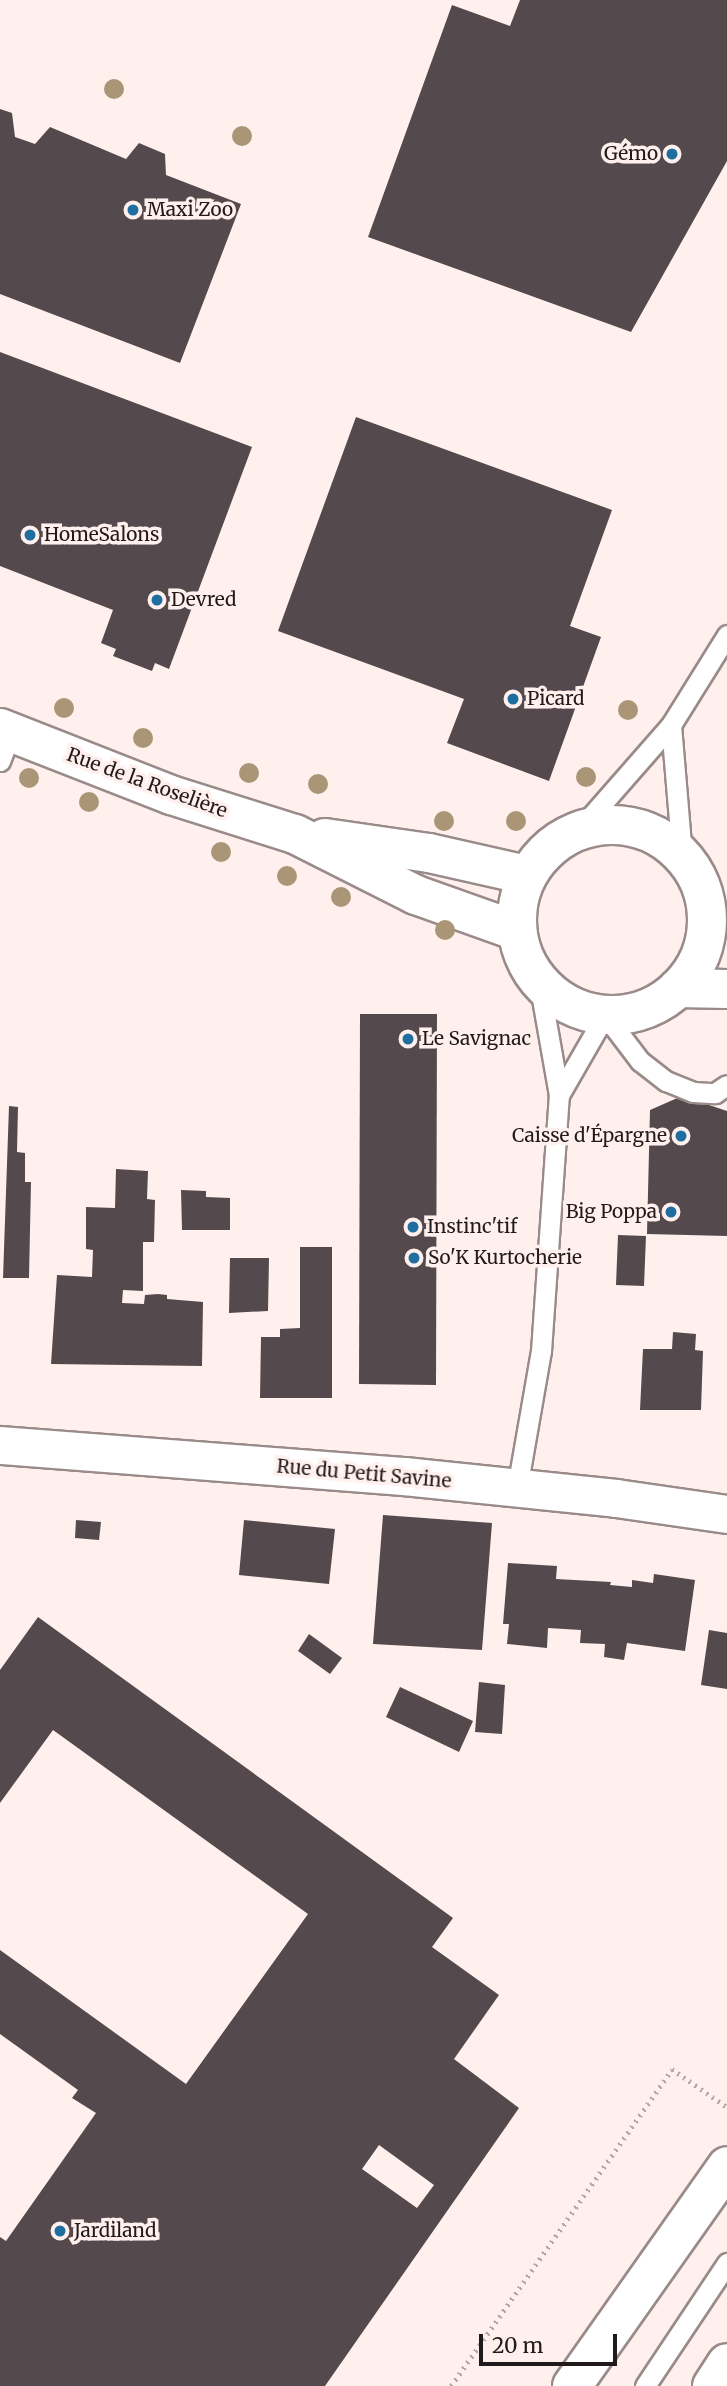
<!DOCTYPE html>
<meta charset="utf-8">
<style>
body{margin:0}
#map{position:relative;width:727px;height:2386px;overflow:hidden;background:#fff0ee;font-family:Merriweather,serif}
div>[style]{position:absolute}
.building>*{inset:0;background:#54494c}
.path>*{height:4.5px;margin-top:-2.25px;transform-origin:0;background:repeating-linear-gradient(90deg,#b4a8a7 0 2px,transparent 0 7px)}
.roads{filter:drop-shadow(2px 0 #998b89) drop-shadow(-2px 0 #998b89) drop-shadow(0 2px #998b89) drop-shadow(0 -2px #998b89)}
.lane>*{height:19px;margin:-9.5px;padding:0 9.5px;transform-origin:9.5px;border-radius:9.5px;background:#fff}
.street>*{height:37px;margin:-18.5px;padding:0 18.5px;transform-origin:18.5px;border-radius:18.5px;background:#fff}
.secondary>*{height:38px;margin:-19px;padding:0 19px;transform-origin:19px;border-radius:19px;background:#fff}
.secondary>.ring{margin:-19px;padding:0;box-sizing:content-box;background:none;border:38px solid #fff;border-radius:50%}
.trees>*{width:20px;height:20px;margin:-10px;border-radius:50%;background:#aa9676}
.dots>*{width:19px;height:19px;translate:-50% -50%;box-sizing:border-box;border:4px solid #fff0ee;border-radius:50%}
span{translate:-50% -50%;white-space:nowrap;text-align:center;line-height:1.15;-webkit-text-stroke:7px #fff0ee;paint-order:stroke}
.poi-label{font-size:19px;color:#201b1a}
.right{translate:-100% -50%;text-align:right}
.left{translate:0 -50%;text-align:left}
.street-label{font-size:19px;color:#201b1a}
.scale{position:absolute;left:479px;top:2334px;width:138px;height:32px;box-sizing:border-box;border:4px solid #201b1a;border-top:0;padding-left:9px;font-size:21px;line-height:24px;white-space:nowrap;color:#201b1a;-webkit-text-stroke:5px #fff0ee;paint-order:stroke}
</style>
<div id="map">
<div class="building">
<div style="clip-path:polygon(520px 0,727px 0,727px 161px,631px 332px,368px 237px,452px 5px,510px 26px)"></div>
<div style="clip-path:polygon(0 109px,12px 113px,15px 137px,35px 144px,50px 127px,126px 159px,139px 143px,165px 154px,166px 175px,241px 204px,180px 363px,0 294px)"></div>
<div style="clip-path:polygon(0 352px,252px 447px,169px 669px,155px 663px,152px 671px,113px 656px,116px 649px,101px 643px,113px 610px,0 566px)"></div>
<div style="clip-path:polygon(356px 417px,612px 510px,570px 626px,601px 637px,549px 781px,447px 743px,464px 699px,278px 631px)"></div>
<div style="clip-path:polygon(360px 1014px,437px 1014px,436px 1385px,359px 1384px)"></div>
<div style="clip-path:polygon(682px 1096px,727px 1111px,727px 1236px,647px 1234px,650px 1110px)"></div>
<div style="clip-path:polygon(9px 1106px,18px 1107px,17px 1152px,25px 1153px,25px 1182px,31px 1182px,29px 1278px,3px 1278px)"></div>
<div style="clip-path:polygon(116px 1169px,148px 1171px,147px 1199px,155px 1200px,154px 1242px,143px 1242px,143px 1291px,123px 1290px,122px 1303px,144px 1304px,145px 1295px,158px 1294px,167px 1295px,167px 1299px,203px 1302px,202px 1366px,51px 1364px,57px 1275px,92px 1277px,93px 1250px,86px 1249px,86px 1207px,115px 1208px)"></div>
<div style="clip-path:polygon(181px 1190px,206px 1191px,206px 1197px,230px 1198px,230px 1230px,182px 1230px)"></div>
<div style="clip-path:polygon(618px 1235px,646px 1236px,644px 1286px,616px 1285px)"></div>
<div style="clip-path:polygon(300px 1247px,332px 1247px,332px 1398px,260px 1398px,261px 1337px,280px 1337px,280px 1329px,300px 1328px)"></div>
<div style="clip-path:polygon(230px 1258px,269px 1258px,268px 1311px,229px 1313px)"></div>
<div style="clip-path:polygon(673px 1332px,696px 1334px,695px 1350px,703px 1351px,701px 1410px,640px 1410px,643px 1349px,672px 1349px)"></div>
<div style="clip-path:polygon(383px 1515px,492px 1523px,482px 1650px,373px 1644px)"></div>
<div style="clip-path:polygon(76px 1520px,101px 1522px,99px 1540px,75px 1538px)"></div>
<div style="clip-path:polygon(244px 1520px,335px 1529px,329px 1584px,239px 1575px)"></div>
<div style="clip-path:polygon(508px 1563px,557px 1566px,556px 1579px,611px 1582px,610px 1585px,632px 1587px,632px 1580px,653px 1583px,654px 1574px,695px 1580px,685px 1651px,627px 1643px,624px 1660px,604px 1657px,605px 1644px,580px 1643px,581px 1630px,548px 1628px,547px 1648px,507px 1644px,509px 1624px,503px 1624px)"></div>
<div style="clip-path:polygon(evenodd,38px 1617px,453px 1918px,432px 1947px,499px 1995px,454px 2059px,519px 2108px,325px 2386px,0 2386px,0 2237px,6px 2241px,96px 2113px,72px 2098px,78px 2090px,0 2034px,0 1950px,186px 2084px,308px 1914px,53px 1730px,0 1803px,0 1670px,38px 1617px,379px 2145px,434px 2185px,417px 2208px,362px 2169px,379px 2145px)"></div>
<div style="clip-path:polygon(709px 1630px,727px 1633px,727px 1689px,701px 1685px)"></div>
<div style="clip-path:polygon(309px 1634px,342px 1658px,330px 1674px,298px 1651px)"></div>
<div style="clip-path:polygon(479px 1682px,505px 1685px,502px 1734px,475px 1732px)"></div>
<div style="clip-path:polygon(400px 1687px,473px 1721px,459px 1752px,386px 1717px)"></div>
</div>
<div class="path">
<div style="left:451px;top:2386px;width:386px;rotate:-55.1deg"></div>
<div style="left:672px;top:2069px;width:67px;rotate:34.6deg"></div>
</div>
<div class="roads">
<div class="lane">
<div style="left:671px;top:725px;width:130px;rotate:85.2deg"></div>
<div style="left:0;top:761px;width:31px;rotate:-69deg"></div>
<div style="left:579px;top:830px;width:140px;rotate:-48.8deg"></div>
<div style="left:671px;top:725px;width:106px;rotate:-58.1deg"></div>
<div style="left:559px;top:1095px;width:92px;rotate:-60.1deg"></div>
<div style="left:605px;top:1015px;width:58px;rotate:52.7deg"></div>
<div style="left:640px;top:1061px;width:33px;rotate:38deg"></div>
<div style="left:666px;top:1081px;width:29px;rotate:22deg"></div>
<div style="left:693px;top:1092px;width:22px;rotate:3deg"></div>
<div style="left:715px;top:1093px;width:14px;rotate:-34deg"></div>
<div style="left:517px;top:1488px;width:139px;rotate:-80.1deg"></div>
<div style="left:541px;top:1351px;width:257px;rotate:-86deg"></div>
<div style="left:559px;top:1095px;width:116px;rotate:-100deg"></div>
<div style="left:645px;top:2386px;width:148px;rotate:-56.3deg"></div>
</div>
<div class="street">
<div style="left:0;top:1445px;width:405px;rotate:4.4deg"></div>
<div style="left:404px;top:1476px;width:213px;rotate:5.9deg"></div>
<div style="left:616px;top:1498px;width:112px;rotate:8.2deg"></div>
</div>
<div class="secondary">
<div style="left:0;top:728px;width:184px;rotate:21.4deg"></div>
<div style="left:171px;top:795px;width:130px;rotate:17.5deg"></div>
<div style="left:295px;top:834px;width:136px;rotate:26.8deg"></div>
<div style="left:416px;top:895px;width:107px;rotate:19.6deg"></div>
<div class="ring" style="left:517px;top:825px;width:152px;height:152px"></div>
<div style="left:325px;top:838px;width:105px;rotate:8.2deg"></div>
<div style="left:429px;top:853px;width:100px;rotate:12.7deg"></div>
<div style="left:678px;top:988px;width:49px;rotate:1.2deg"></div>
<div style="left:572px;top:2386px;width:269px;rotate:-54.8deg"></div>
<div style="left:712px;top:2386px;width:27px;rotate:-57deg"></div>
</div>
</div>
<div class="trees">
<div style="left:114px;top:89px"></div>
<div style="left:242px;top:136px"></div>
<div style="left:64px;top:708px"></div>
<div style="left:628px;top:710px"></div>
<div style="left:143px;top:738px"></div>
<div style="left:249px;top:773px"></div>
<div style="left:586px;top:777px"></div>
<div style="left:29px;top:778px"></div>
<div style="left:318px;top:784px"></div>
<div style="left:89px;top:802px"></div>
<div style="left:444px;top:821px"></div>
<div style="left:516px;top:821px"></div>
<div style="left:221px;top:852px"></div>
<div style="left:287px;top:876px"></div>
<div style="left:341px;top:897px"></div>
<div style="left:445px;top:930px"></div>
</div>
<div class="dots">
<div style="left:672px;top:154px;background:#1f6ea0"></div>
<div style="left:133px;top:210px;background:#1f6ea0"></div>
<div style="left:30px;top:535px;background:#1f6ea0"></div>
<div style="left:157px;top:600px;background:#1f6ea0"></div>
<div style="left:513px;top:699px;background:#1f6ea0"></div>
<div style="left:408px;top:1039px;background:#1f6ea0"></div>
<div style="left:681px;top:1136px;background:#1f6ea0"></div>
<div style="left:671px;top:1212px;background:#1f6ea0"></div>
<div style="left:413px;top:1227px;background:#1f6ea0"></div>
<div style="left:414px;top:1258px;background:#1f6ea0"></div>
<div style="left:60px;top:2231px;background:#1f6ea0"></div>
</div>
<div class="poi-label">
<span class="right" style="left:658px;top:154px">Gémo</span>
<span class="left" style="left:147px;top:210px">Maxi Zoo</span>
<span class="left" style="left:44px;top:535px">HomeSalons</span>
<span class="left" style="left:171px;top:600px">Devred</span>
<span class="left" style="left:527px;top:699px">Picard</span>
<span class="left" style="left:422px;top:1039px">Le Savignac</span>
<span class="right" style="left:667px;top:1136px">Caisse d'Épargne</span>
<span class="right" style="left:657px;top:1212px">Big Poppa</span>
<span class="left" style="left:427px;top:1227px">Instinc'tif</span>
<span class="left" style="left:428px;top:1258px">So'K Kurtocherie</span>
<span class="left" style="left:74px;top:2231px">Jardiland</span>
</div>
<div class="street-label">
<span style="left:147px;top:783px;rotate:20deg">Rue de la Roselière</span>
<span style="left:364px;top:1474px;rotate:5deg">Rue du Petit Savine</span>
</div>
<div class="scale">20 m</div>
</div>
